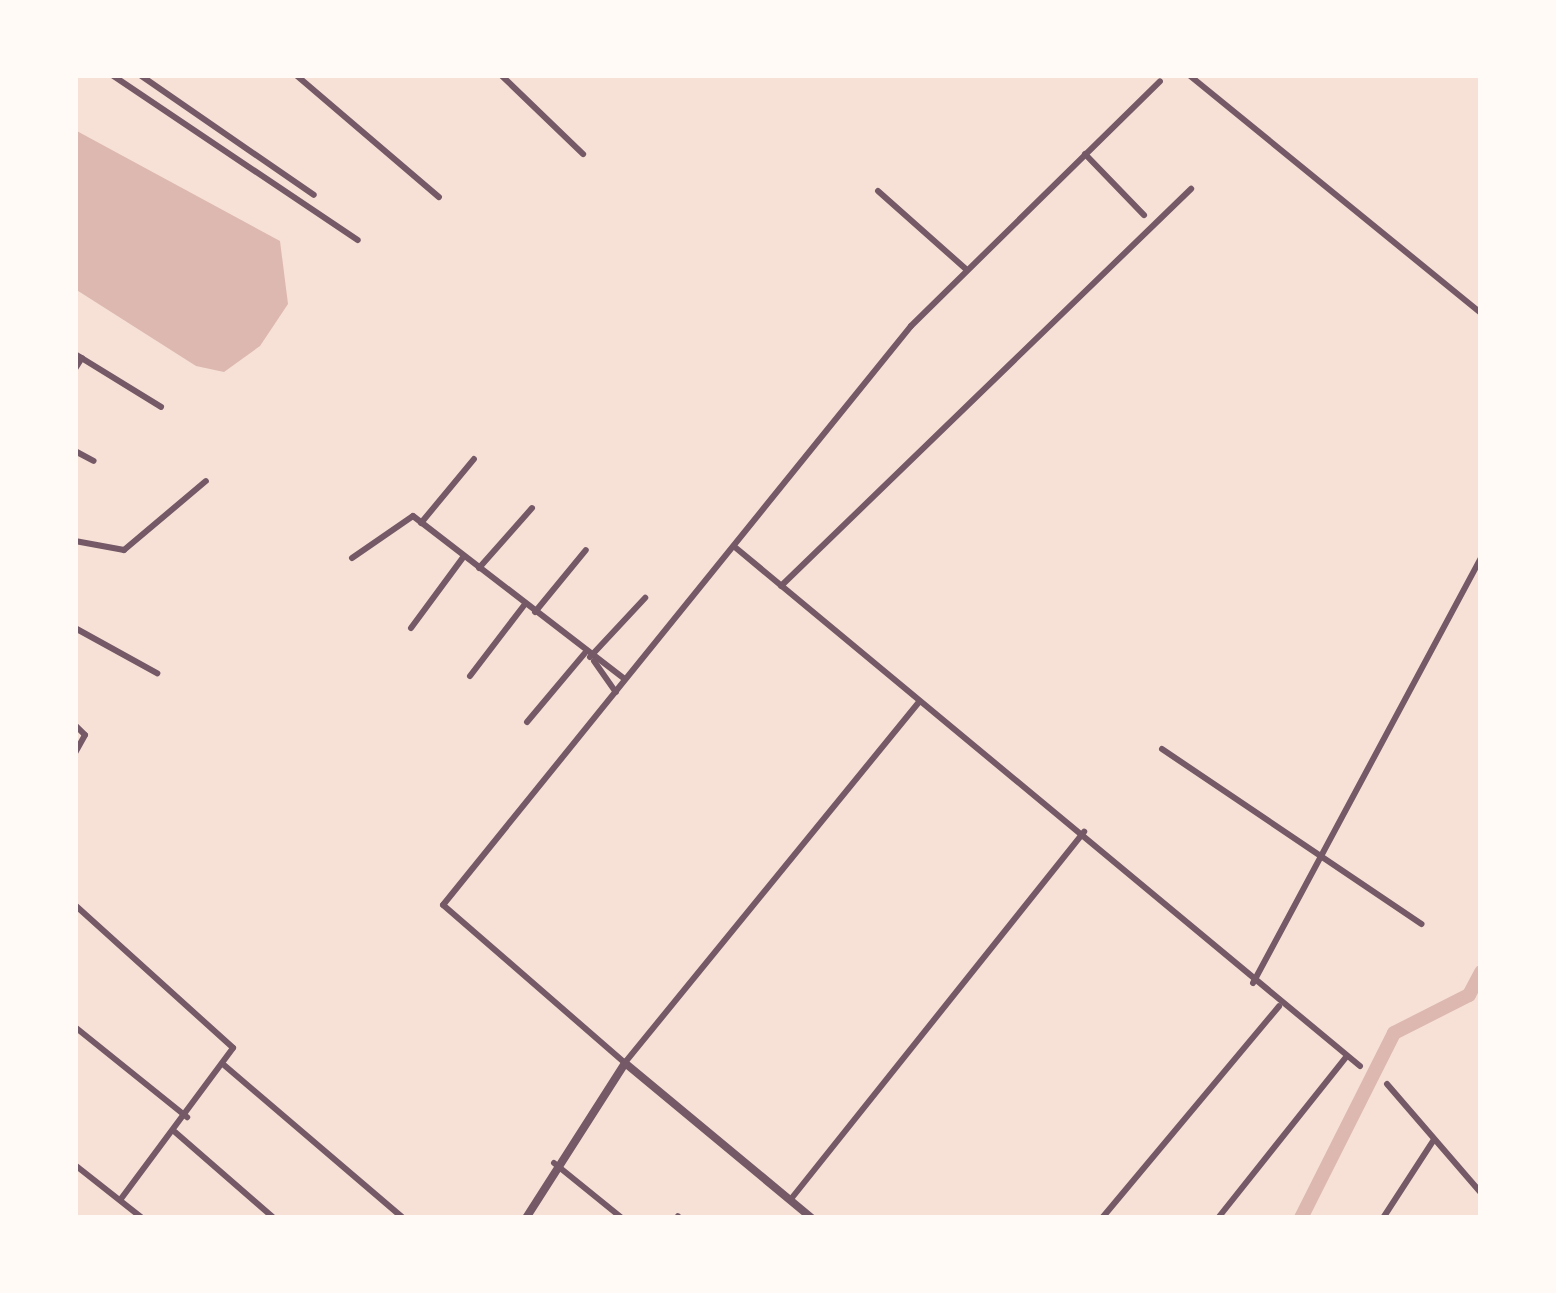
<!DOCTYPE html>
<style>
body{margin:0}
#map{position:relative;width:1556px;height:1293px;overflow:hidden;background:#f7e1d7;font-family:"PT Sans Narrow",sans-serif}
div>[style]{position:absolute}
.water>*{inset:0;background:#dcb8b0}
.canal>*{height:14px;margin:-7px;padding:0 7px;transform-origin:7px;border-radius:7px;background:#dcb8b0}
.minor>*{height:6px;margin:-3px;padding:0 3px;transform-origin:3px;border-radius:3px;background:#755966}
.tertiary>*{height:8px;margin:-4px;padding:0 4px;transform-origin:4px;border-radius:4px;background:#755966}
span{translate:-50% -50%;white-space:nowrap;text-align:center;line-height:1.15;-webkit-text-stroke:12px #fffaf5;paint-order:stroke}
.frame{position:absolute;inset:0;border:78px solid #fffaf5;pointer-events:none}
</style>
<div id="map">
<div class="water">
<div style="clip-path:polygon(75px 130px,280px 241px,288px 304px,260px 346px,224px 372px,196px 366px,75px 289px)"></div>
</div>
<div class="canal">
<div style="left:1301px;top:1218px;width:207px;rotate:-63.3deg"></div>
<div style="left:1394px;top:1033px;width:84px;rotate:-26.9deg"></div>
<div style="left:1469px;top:995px;width:26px;rotate:-62deg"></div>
</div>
<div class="minor">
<div style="left:112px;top:75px;width:296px;rotate:33.9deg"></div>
<div style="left:140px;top:75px;width:211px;rotate:34.6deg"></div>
<div style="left:296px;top:75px;width:188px;rotate:40.5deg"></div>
<div style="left:501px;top:75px;width:114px;rotate:43.9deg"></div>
<div style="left:1189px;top:75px;width:377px;rotate:39.2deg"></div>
<div style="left:1085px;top:154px;width:85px;rotate:46deg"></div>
<div style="left:878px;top:191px;width:119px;rotate:41.6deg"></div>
<div style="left:75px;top:354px;width:101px;rotate:31.6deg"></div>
<div style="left:75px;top:369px;width:13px;rotate:-58deg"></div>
<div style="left:75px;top:451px;width:21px;rotate:28deg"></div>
<div style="left:421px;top:523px;width:83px;rotate:-50.4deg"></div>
<div style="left:75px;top:541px;width:50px;rotate:10.4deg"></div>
<div style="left:124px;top:550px;width:107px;rotate:-40.1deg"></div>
<div style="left:736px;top:548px;width:811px;rotate:39.7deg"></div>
<div style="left:352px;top:558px;width:74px;rotate:-34.5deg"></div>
<div style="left:413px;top:516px;width:267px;rotate:37.6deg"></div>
<div style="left:479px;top:568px;width:80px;rotate:-48.5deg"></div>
<div style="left:781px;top:586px;width:571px;rotate:-44.08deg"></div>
<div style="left:535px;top:612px;width:80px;rotate:-50.6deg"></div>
<div style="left:75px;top:628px;width:94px;rotate:28.8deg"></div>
<div style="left:411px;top:628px;width:89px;rotate:-53.6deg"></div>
<div style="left:590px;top:657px;width:81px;rotate:-47deg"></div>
<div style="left:594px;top:661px;width:38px;rotate:55deg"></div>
<div style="left:470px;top:676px;width:91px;rotate:-52.6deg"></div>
<div style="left:919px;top:702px;width:466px;rotate:129.2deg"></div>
<div style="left:625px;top:1063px;width:241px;rotate:-139deg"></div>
<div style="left:443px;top:905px;width:744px;rotate:-51.05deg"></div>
<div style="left:911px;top:326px;width:349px;rotate:-44.5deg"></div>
<div style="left:527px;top:722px;width:90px;rotate:-50deg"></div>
<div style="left:75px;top:725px;width:14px;rotate:45deg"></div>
<div style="left:85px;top:735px;width:21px;rotate:119deg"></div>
<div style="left:1162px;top:749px;width:313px;rotate:34deg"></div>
<div style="left:75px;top:905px;width:213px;rotate:42.1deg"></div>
<div style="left:233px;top:1048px;width:189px;rotate:126.6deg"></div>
<div style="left:1253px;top:983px;width:483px;rotate:-61.8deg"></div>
<div style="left:75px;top:1027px;width:144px;rotate:38.8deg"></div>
<div style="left:224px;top:1065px;width:235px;rotate:40.5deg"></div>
<div style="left:1387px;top:1084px;width:144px;rotate:49.2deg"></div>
<div style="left:175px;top:1132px;width:131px;rotate:41deg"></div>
<div style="left:554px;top:1163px;width:87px;rotate:39deg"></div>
<div style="left:75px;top:1165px;width:85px;rotate:38.3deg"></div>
<div style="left:791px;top:1199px;width:470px;rotate:-51.4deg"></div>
<div style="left:677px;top:1218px;width:2px;rotate:-63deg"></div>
<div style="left:1102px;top:1218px;width:276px;rotate:-50.1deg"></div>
<div style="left:1218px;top:1218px;width:206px;rotate:-51.5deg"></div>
<div style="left:1383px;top:1218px;width:92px;rotate:-57deg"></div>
</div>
<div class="tertiary">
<div style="left:526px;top:1218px;width:184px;rotate:-57.4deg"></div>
<div style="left:625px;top:1063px;width:243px;rotate:39.7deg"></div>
</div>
<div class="frame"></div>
</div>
